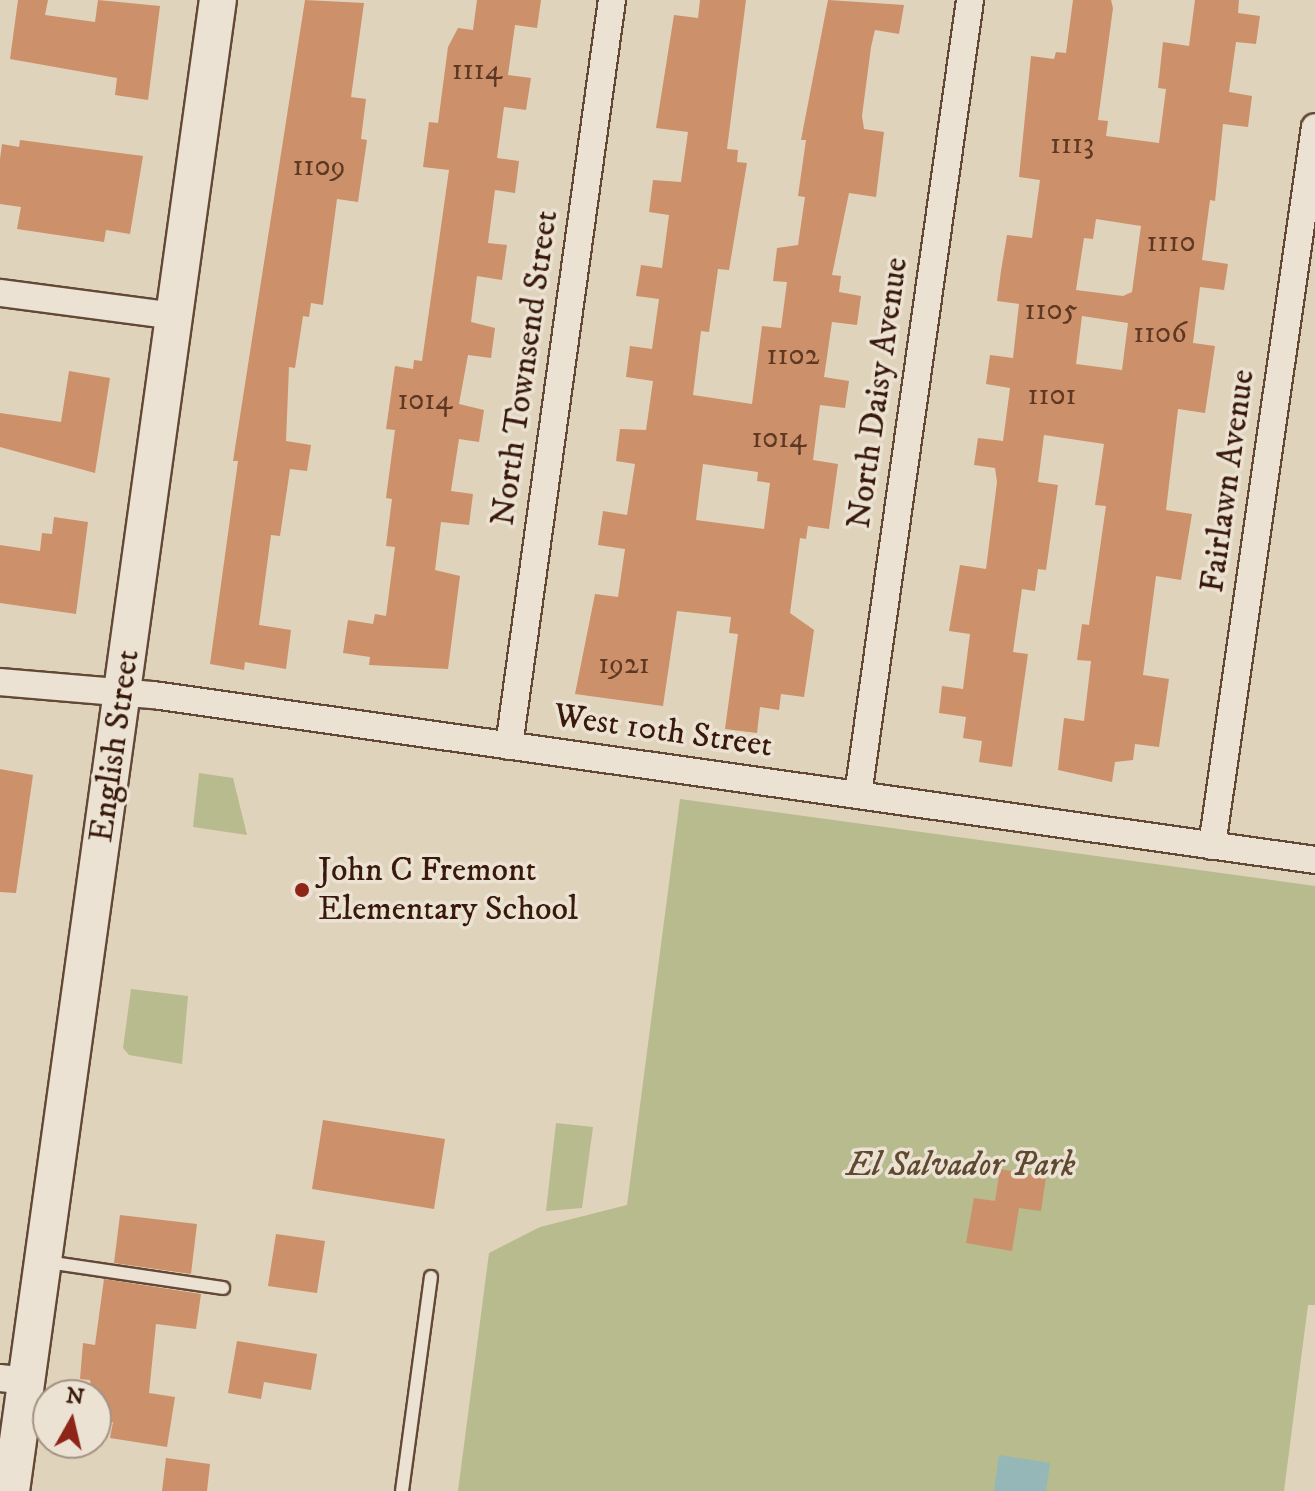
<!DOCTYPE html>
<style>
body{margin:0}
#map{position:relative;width:1315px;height:1491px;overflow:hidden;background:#e0d3bb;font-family:"IM FELL DW Pica",serif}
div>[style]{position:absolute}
.green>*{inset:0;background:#b7bb8d}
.water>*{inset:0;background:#95b7b7}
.building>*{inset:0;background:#cc906a}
.roads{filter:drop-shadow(2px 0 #634836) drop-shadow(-2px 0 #634836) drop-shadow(0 2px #634836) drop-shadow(0 -2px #634836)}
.lane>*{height:12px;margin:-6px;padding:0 6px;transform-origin:6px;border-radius:6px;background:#ebe2d3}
.street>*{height:26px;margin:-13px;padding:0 13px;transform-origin:13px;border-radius:13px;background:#ebe2d3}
.secondary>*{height:36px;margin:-18px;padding:0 18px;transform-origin:18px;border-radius:18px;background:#ebe2d3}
.dots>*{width:22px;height:22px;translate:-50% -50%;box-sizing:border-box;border:4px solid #ebe2d3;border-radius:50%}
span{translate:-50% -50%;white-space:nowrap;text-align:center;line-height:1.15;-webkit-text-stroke:7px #ebe2d3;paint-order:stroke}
.number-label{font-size:30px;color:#5e3822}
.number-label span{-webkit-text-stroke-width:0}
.street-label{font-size:34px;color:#391a0a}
.poi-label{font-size:34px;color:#391a0a}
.left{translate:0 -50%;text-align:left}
.park-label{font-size:34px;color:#5f4a31;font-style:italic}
.north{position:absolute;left:32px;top:1379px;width:80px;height:80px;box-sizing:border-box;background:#ebe2d3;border:2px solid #a49283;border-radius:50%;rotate:8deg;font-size:22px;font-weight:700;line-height:32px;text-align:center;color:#391a0a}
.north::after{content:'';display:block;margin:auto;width:28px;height:36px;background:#8f2418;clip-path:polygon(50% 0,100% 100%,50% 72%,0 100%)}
</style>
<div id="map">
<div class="green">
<div style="clip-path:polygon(199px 773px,233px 778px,247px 835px,193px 827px)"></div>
<div style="clip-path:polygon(680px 799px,1315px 886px,1315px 1305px,1308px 1305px,1284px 1491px,458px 1491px,489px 1253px,540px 1227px,627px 1205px)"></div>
<div style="clip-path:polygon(131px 989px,188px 996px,182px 1064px,129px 1055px,123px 1048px)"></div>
<div style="clip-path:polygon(556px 1123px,593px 1127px,582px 1208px,546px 1211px)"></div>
</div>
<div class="water">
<div style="clip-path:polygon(999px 1455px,1050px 1463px,1046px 1491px,994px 1491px)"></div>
</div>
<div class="building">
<div style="clip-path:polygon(18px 0,48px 0,45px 15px,95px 22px,98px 0,160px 6px,148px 100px,115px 95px,117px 78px,10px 59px)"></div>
<div style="clip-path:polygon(305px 0,364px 3px,351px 97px,366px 99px,361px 139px,367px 140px,358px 202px,337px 199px,323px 305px,311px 303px,309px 317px,303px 316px,295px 368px,289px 367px,286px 441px,311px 445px,307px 471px,290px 469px,280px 536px,271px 535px,259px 625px,291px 630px,286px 669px,245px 662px,244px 670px,210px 664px,238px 461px,233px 461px)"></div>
<div style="clip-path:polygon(477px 0,541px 0,537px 28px,515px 25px,508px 75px,531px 78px,526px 110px,504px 107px,497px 158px,519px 161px,515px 193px,495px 190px,488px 243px,507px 245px,502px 280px,477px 276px,471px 322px,495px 328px,491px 358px,468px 355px,459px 404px,484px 410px,479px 442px,459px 439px,451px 491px,473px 494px,469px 525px,441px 522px,435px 570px,460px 576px,448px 669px,369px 665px,370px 657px,343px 653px,348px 620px,373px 624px,375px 614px,386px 616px,395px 547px,386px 546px,392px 499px,386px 498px,395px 430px,386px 429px,395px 366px,413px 369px,414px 360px,422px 361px,449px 170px,423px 167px,429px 122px,438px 123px,448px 47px,458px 28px,473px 30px)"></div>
<div style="clip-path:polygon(evenodd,700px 0,746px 0,727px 149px,738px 150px,737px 162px,747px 163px,729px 270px,718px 269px,709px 332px,701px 331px,693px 395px,752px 404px,762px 326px,781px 328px,787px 282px,773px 281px,777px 248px,798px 245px,805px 197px,798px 196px,806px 140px,801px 140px,828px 0,904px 5px,899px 34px,875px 30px,871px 47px,862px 116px,864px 129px,884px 132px,876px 197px,849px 193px,832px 275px,841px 276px,839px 292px,861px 296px,857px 325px,832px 322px,824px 377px,849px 381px,845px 408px,820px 405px,813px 460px,838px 464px,829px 529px,808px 526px,806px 539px,800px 538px,790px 613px,814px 630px,804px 697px,781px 694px,779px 710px,760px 707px,757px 733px,725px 729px,738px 634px,729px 633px,731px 617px,677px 611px,663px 706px,575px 694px,595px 594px,618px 597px,625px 549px,598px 545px,603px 511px,627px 515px,635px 464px,616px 461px,620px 429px,646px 430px,653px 381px,626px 377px,630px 346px,652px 349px,659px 299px,636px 296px,641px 265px,662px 268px,669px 215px,649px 212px,653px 180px,681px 182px,688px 132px,656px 128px,674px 15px,698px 18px,700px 0,703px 464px,758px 472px,757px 481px,770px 483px,764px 529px,696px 520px,703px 464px)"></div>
<div style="clip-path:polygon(evenodd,1073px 0,1111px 0,1113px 8px,1098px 120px,1108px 121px,1106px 136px,1159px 143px,1166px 89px,1158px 88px,1163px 42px,1189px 46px,1195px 0,1239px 0,1238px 13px,1260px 16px,1256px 44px,1236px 42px,1229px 92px,1252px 96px,1248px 127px,1223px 124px,1215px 201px,1210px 200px,1202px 260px,1228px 264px,1224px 290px,1200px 287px,1193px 343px,1215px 346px,1205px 413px,1178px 409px,1166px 510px,1192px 514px,1181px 580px,1156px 576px,1143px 675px,1169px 679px,1159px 747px,1135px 744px,1133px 760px,1115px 762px,1112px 782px,1058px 770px,1064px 718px,1084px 721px,1091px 661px,1077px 660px,1082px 624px,1089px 625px,1106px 506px,1095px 505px,1104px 444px,1044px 435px,1038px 482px,1058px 485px,1046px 570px,1038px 569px,1035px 591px,1022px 589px,1013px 652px,1028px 654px,1012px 767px,979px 762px,982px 741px,963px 738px,966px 717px,939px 713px,942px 686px,963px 689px,970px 634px,949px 631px,960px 565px,986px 569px,997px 482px,995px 468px,974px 465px,978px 438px,1003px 441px,1010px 388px,986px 384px,990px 355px,1013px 358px,1019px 304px,997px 301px,1001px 271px,1007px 235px,1032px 238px,1040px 180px,1019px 177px,1031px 56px,1054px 59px,1056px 52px,1066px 53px,1073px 0,1096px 219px,1141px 226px,1132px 292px,1123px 296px,1076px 290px,1084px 238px,1093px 239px,1096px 219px,1073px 0,1082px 316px,1128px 323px,1122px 370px,1076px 364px,1082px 316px)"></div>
<div style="clip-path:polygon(20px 140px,143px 156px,130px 234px,106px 230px,104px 242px,17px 229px,21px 207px,0 204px,0 159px,2px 144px,19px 147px)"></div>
<div style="clip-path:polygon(69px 371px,110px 378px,95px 473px,0 447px,0 413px,61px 422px)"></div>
<div style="clip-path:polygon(54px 517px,88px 522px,76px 614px,0 603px,0 545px,40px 551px,42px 533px,52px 534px)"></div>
<div style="clip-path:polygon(0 769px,33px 775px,16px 893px,0 892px)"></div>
<div style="clip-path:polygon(323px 1120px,445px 1139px,434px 1209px,312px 1189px)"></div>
<div style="clip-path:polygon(1000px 1169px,1046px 1177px,1041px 1211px,1019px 1208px,1012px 1251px,966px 1243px,974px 1198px,995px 1201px)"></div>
<div style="clip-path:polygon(120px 1215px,197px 1224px,191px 1274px,114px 1263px)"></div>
<div style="clip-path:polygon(276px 1234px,325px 1241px,317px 1293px,268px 1286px)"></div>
<div style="clip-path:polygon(104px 1279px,201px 1294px,196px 1329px,156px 1324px,149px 1393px,175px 1397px,167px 1447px,110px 1438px,113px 1422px,96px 1420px,90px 1380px,80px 1379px,83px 1343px,95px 1345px)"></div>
<div style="clip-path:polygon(237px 1341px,317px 1354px,311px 1390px,264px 1382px,261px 1399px,228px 1393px)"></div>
<div style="clip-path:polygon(166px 1458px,210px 1464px,207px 1491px,162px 1491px)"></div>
</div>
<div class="roads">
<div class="lane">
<div style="left:47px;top:1262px;width:178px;rotate:8.4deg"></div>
<div style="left:402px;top:1491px;width:216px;rotate:-82.3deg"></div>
</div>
<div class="street">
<div style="left:0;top:293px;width:176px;rotate:7.5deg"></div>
<div style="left:0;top:682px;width:154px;rotate:4.9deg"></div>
<div style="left:153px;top:695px;width:1174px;rotate:8.08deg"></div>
<div style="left:509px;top:746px;width:753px;rotate:-82.14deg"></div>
<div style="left:858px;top:795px;width:803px;rotate:-81.98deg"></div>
<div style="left:1212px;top:846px;width:726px;rotate:-81.85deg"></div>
<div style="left:0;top:1378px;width:27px;rotate:6deg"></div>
</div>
<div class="secondary">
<div style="left:11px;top:1491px;width:1505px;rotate:-82.1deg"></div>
</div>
</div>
<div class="dots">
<div style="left:302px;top:890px;background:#8f2418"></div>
</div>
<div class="number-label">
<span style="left:477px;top:71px">1114</span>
<span style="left:1072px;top:145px">1113</span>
<span style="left:319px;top:167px">1109</span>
<span style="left:1171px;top:243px">1110</span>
<span style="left:1051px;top:311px">1105</span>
<span style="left:1160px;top:334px">1106</span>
<span style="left:793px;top:356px">1102</span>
<span style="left:1052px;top:396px">1101</span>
<span style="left:425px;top:401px">1014</span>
<span style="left:779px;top:439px">1014</span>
<span style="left:624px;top:665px">1921</span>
</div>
<div class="street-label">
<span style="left:525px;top:368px;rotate:-82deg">North Townsend Street</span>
<span style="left:878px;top:393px;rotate:-82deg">North Daisy Avenue</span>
<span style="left:1228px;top:481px;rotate:-82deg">Fairlawn Avenue</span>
<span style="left:663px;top:731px;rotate:8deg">West 10th Street</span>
<span style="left:115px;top:746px;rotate:-82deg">English Street</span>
</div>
<div class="poi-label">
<span class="left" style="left:318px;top:890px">John C Fremont<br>Elementary School</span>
</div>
<div class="park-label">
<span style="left:961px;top:1166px">El Salvador Park</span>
</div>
<div class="north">N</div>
</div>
